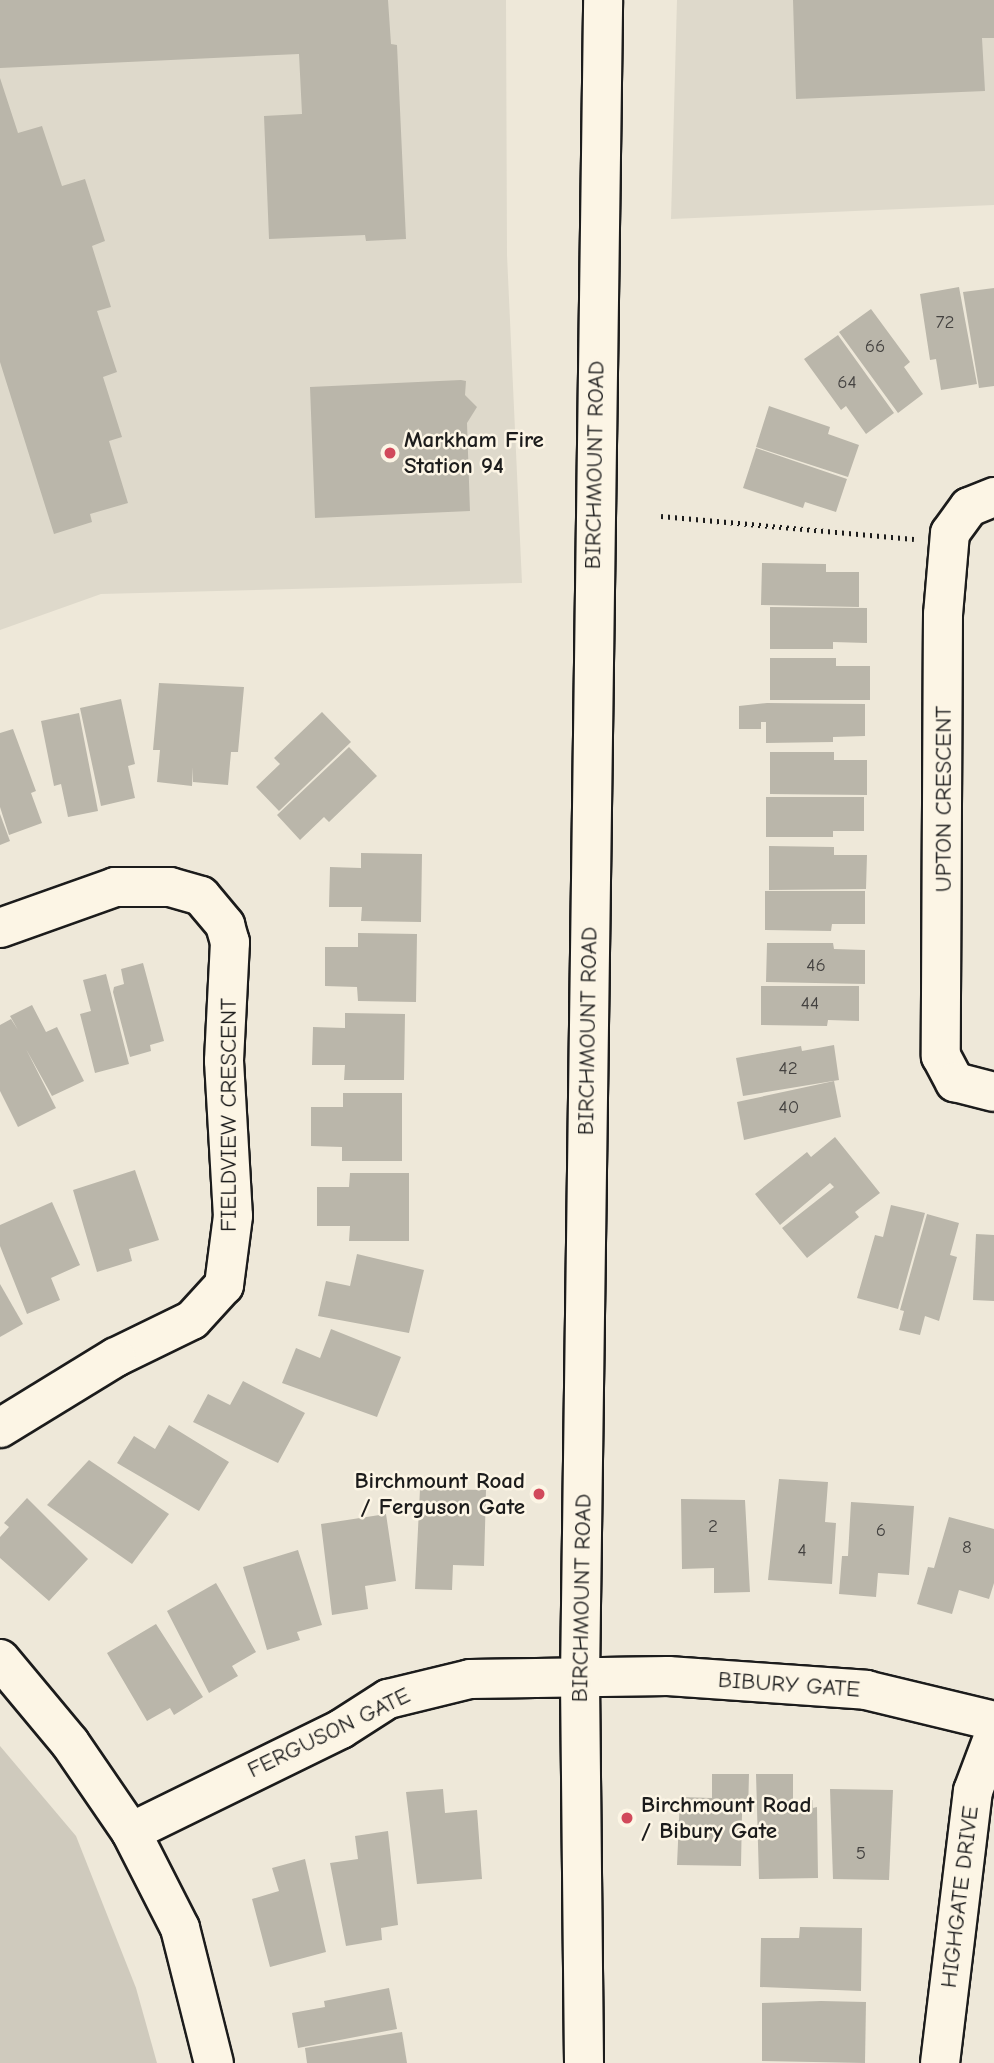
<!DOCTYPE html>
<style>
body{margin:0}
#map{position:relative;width:994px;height:2063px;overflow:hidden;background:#eee8d9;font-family:"Comic Neue",sans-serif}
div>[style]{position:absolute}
.built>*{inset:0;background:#ded9cb}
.green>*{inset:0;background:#cfcabd}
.building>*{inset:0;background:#bab6aa}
.path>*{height:4.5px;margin-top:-2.25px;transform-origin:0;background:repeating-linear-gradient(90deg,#1c1c1c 0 2px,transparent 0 7px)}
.roads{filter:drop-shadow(2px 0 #1c1c1c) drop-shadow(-2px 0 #1c1c1c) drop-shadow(0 2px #1c1c1c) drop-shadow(0 -2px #1c1c1c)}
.minor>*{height:38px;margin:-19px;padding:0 19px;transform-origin:19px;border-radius:19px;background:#fcf5e5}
.major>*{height:38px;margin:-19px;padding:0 19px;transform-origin:19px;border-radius:19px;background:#fcf5e5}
.dots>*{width:19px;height:19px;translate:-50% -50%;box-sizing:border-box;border:4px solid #fcf5e5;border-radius:50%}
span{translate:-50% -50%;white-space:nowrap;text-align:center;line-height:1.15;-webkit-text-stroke:5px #fcf5e5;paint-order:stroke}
.number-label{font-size:19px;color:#444240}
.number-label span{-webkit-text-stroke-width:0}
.poi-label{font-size:23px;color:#1c1c1c;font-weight:700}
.left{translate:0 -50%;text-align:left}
.right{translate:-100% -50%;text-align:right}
.street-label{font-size:23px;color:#1c1c1c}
</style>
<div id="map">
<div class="built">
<div style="clip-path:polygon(0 0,506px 0,507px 255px,522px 583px,101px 594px,0 630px)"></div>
<div style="clip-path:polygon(677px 0,994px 0,994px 205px,671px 219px)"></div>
</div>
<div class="green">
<div style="clip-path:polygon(0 1746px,76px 1836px,136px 1988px,157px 2063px,0 2063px)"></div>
</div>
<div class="building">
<div style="clip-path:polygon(0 0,388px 0,391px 44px,397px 45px,406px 239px,366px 241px,365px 235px,269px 239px,264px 116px,302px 114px,299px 54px,0 68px)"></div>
<div style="clip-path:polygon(793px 0,994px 0,994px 38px,982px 38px,985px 91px,796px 99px)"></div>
<div style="clip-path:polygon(0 78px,18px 133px,42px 126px,62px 186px,85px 179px,105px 241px,92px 246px,111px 307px,97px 311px,117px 372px,103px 377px,122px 437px,109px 441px,128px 503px,90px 514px,92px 522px,54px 534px,0 362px)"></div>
<div style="clip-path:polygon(959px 287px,977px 384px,941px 390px,936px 359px,930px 360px,920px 294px)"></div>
<div style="clip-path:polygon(994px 288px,994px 386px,979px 388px,963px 292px)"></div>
<div style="clip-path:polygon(871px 309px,910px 362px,904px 367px,923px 394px,898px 413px,839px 332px)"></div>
<div style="clip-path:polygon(838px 335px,894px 413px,866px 434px,846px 406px,841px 410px,804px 359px)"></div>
<div style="clip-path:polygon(461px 380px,466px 381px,465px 395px,477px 407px,467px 423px,470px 511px,315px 518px,310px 387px)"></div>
<div style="clip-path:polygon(769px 406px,830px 427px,828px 434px,859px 445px,848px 477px,756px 447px)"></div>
<div style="clip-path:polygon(756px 448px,847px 479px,836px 512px,805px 502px,803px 508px,743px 488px)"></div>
<div style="clip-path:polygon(762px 563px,826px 564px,826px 572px,859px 572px,859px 607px,761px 605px)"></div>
<div style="clip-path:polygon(770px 607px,867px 608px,867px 643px,833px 642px,833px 649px,770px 649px)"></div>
<div style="clip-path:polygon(770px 658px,836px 658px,836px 666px,870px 666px,870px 700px,770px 700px)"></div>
<div style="clip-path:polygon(159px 683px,244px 687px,238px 752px,231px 752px,228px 785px,193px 782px,193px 767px,192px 786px,157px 782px,160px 750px,153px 750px)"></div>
<div style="clip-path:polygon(121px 699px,135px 764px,128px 766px,135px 798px,101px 806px,80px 708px)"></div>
<div style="clip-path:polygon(767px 703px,865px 704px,865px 736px,833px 737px,833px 742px,766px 743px,766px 722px,761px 722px,761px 729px,739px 729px,739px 706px)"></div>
<div style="clip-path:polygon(322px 712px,351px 742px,279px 811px,256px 787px,280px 764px,274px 758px)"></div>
<div style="clip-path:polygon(79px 713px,98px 811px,68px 817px,61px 784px,54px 786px,41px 721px)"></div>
<div style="clip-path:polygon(13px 729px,36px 791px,31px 793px,42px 823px,9px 835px,0 807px,0 733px)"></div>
<div style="clip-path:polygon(349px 747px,377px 776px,329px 822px,324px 817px,300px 840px,277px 815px)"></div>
<div style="clip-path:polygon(770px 752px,834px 752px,834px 760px,867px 760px,867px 795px,770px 794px)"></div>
<div style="clip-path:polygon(766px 797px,864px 797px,864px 831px,833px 831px,833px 837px,766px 837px)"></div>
<div style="clip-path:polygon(0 814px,10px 841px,0 845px)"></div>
<div style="clip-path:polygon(769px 846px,834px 847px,834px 855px,867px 855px,866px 889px,769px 890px)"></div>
<div style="clip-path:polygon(361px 853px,422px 854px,421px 922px,361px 921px,362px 907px,329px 907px,330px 867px,361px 868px)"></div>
<div style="clip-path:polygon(765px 891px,865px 891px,865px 924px,832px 924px,831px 931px,765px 930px)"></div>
<div style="clip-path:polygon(358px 933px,417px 934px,416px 1002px,358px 1001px,357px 987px,325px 986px,325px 947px,358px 947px)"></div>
<div style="clip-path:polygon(767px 943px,833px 943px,834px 949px,865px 950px,865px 984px,766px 982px)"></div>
<div style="clip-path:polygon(143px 963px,164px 1041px,150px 1045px,151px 1051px,130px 1057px,113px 992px,114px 987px,124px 984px,121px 969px)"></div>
<div style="clip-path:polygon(106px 974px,129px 1064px,95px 1073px,80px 1014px,91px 1011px,83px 980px)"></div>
<div style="clip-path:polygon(761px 986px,859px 986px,859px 1021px,828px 1020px,827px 1026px,761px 1025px)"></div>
<div style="clip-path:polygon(32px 1005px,46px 1032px,57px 1027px,84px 1081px,52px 1096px,26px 1049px,56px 1108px,18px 1127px,0 1091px,0 1025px,11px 1019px,18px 1030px,10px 1016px)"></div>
<div style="clip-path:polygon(345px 1013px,405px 1014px,404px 1080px,344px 1080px,345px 1065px,312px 1065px,313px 1027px,345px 1028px)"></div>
<div style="clip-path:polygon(834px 1045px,839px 1080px,743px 1096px,736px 1058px,801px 1046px,802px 1051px)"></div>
<div style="clip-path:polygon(834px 1081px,841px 1117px,744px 1140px,737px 1102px)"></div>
<div style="clip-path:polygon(343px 1093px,402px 1093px,402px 1161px,342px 1161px,342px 1147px,311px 1146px,311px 1107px,343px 1107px)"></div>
<div style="clip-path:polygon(835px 1137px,880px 1193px,855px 1212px,859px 1217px,807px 1258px,782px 1228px,834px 1187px,830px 1183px,780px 1225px,755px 1194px,807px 1152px,811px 1157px)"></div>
<div style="clip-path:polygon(135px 1170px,159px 1240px,129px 1249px,132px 1261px,97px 1272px,73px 1190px)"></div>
<div style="clip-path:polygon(350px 1173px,409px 1173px,409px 1241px,349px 1241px,350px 1226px,317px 1226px,317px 1187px,349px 1187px)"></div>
<div style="clip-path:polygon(52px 1202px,80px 1265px,51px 1278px,60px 1300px,27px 1314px,0 1246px,0 1225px)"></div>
<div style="clip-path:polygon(891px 1205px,925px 1213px,898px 1309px,857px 1298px,875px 1235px,883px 1237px)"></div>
<div style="clip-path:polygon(927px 1214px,959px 1223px,950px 1255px,957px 1257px,939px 1321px,925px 1316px,920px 1335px,899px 1330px,904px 1311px,900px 1310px)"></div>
<div style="clip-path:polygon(976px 1234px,994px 1235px,994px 1301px,973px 1300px)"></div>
<div style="clip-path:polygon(357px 1254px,424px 1270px,409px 1333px,318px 1316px,326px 1281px,350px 1286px)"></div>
<div style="clip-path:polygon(0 1284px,23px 1324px,0 1337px)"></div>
<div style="clip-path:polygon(331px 1329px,401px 1357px,377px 1417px,282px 1383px,296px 1348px,320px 1358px)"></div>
<div style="clip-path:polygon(243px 1381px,305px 1413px,278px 1463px,193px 1422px,208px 1394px,230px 1405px)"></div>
<div style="clip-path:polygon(169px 1425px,229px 1462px,199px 1511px,117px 1463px,134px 1436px,155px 1449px)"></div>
<div style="clip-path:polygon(89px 1460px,169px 1514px,132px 1564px,47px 1505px)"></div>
<div style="clip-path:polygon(779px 1479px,828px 1482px,825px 1522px,836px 1523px,832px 1584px,768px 1580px)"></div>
<div style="clip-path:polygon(420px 1489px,486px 1490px,484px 1566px,453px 1565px,452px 1590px,415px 1589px)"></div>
<div style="clip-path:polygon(27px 1498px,88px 1559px,49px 1601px,0 1558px,0 1537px,9px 1527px,4px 1523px)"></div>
<div style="clip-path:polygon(681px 1499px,745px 1500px,750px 1592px,714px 1593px,714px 1568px,682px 1569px)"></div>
<div style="clip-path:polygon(851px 1502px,914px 1506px,909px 1575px,878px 1573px,876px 1597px,839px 1594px,842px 1556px,848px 1556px)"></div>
<div style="clip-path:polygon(386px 1514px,396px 1581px,365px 1586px,368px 1609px,332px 1615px,321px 1524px)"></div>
<div style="clip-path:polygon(949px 1517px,994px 1529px,994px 1583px,989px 1599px,959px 1590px,952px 1614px,917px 1604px,928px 1567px,934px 1568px)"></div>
<div style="clip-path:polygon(298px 1550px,322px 1625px,297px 1632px,300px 1640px,267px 1650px,243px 1567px)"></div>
<div style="clip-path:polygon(216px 1583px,256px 1652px,232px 1666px,238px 1676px,209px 1693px,167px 1611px)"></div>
<div style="clip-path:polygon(156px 1624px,203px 1697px,174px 1715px,170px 1708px,147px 1721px,107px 1653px)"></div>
<div style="clip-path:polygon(712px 1774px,749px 1774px,748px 1813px,742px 1813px,741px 1866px,677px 1865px,680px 1797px,712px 1798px)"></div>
<div style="clip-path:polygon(756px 1774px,793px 1774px,793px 1800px,813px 1800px,813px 1808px,817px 1807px,818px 1878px,759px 1879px)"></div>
<div style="clip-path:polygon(443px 1789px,445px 1813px,477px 1810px,482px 1879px,417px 1884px,406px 1792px)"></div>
<div style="clip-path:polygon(830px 1789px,893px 1790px,889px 1880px,833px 1879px)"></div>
<div style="clip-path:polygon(388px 1831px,398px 1925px,381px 1928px,382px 1940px,346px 1946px,330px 1863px,358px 1859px,355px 1836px)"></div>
<div style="clip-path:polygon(305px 1859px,326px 1952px,270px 1967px,252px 1899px,279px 1891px,272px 1868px)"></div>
<div style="clip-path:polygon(800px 1927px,862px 1928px,861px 1991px,760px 1987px,761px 1938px,799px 1938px)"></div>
<div style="clip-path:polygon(389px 1988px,397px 2029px,298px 2048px,292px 2013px,325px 2007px,324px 2001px)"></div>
<div style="clip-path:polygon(821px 2001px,866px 2002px,865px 2063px,762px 2061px,762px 2003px)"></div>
<div style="clip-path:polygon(402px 2032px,407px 2063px,307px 2063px,305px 2048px)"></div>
</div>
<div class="path">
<div style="left:661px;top:516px;width:254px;rotate:5.2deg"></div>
</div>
<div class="roads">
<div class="minor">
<div style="left:994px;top:497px;width:27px;rotate:158deg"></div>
<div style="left:969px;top:507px;width:32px;rotate:126deg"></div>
<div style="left:950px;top:533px;width:81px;rotate:94.9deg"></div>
<div style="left:943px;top:614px;width:442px;rotate:90.3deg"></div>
<div style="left:941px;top:1056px;width:30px;rotate:62deg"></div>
<div style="left:955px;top:1082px;width:40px;rotate:14.4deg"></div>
<div style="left:0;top:928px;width:122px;rotate:-19.6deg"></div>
<div style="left:115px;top:887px;width:55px"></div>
<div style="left:170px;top:887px;width:32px;rotate:16deg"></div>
<div style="left:201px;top:896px;width:38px;rotate:50deg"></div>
<div style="left:225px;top:925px;width:18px;rotate:74deg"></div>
<div style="left:230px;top:942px;width:119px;rotate:92.9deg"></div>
<div style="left:224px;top:1061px;width:155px;rotate:86.7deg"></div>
<div style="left:233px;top:1216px;width:70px;rotate:97.4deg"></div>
<div style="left:224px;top:1285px;width:47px;rotate:132.4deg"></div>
<div style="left:192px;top:1320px;width:85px;rotate:154deg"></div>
<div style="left:116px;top:1357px;width:136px;rotate:148.5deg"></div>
<div style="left:0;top:1659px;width:109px;rotate:50.2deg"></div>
<div style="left:70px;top:1743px;width:108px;rotate:55.6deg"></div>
<div style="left:131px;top:1832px;width:108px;rotate:63deg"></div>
<div style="left:180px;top:1928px;width:139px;rotate:75.9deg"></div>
<div style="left:131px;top:1832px;width:234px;rotate:-26.1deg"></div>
<div style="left:341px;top:1729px;width:56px;rotate:-32.6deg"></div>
<div style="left:388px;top:1699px;width:84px;rotate:-13.7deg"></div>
<div style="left:470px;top:1679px;width:198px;rotate:-0.9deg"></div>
<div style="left:668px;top:1676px;width:198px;rotate:4deg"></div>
<div style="left:866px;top:1690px;width:132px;rotate:13.6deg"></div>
<div style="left:940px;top:2063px;width:274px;rotate:-83.1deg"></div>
<div style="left:973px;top:1791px;width:60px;rotate:-69.4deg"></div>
</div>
<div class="major">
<div style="left:584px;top:2063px;width:385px;rotate:-90.6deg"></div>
<div style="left:580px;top:1678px;width:1678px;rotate:-89.21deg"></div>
</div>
</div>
<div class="dots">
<div style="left:390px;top:453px;background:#d1495b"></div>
<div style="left:539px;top:1494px;background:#d1495b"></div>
<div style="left:627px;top:1818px;background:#d1495b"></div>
</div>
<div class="number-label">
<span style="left:945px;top:323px">72</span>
<span style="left:875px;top:347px">66</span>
<span style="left:847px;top:383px">64</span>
<span style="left:816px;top:966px">46</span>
<span style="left:810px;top:1004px">44</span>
<span style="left:788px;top:1069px">42</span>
<span style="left:789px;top:1108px">40</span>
<span style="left:713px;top:1527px">2</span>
<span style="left:881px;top:1531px">6</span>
<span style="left:967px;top:1548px">8</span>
<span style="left:802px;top:1551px">4</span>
<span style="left:861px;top:1854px">5</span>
</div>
<div class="poi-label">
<span class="left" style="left:404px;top:453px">Markham Fire<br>Station 94</span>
<span class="right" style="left:525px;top:1494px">Birchmount Road<br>/ Ferguson Gate</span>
<span class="left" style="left:641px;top:1818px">Birchmount Road<br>/ Bibury Gate</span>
</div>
<div class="street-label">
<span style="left:595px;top:465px;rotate:-89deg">BIRCHMOUNT ROAD</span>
<span style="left:944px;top:799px;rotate:-90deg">UPTON CRESCENT</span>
<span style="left:588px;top:1031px;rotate:-89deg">BIRCHMOUNT ROAD</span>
<span style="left:229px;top:1115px;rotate:-90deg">FIELDVIEW CRESCENT</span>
<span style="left:582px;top:1598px;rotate:-89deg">BIRCHMOUNT ROAD</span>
<span style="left:789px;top:1685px;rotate:4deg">BIBURY GATE</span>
<span style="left:329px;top:1733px;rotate:-26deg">FERGUSON GATE</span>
<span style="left:960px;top:1897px;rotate:-83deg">HIGHGATE DRIVE</span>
</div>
</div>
